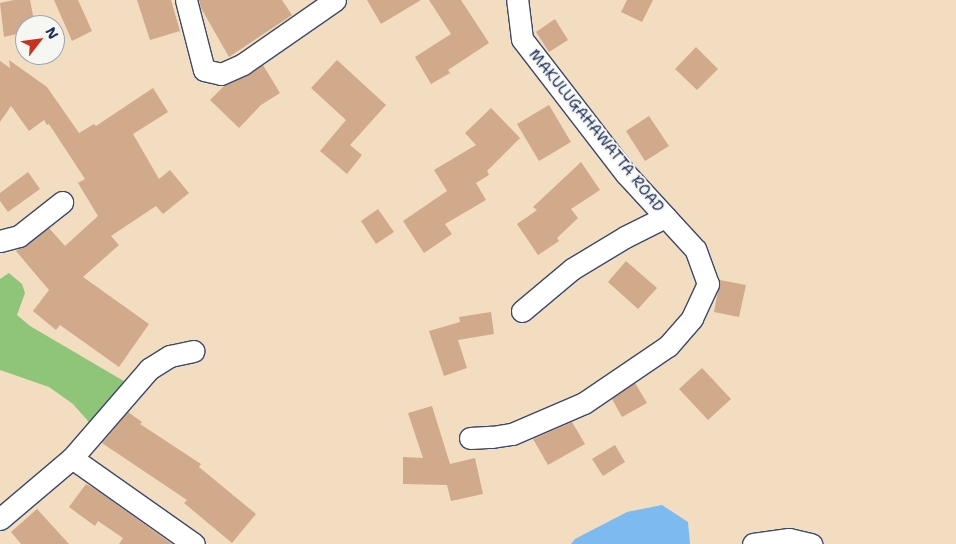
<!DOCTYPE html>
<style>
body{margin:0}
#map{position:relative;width:956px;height:544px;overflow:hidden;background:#f2ddc0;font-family:"Shantell Sans",sans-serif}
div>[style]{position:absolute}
.green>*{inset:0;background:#8fc578}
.water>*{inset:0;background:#7dbaef}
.building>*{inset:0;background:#d1a98b}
.roads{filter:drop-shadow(1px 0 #3b496d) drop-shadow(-1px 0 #3b496d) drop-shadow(0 1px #3b496d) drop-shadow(0 -1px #3b496d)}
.minor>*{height:21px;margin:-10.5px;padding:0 10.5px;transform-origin:10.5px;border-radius:10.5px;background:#fff}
span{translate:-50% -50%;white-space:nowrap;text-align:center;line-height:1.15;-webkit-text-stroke:4px #f6f6f2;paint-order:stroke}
.street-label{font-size:15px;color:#1b2f5e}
.north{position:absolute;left:15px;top:15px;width:50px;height:50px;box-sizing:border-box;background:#f6f6f2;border:1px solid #9ea6b7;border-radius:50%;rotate:60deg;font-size:14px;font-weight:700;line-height:20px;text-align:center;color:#1b2f5e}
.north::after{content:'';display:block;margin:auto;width:18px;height:22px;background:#c8321e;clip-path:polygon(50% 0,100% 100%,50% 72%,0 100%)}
</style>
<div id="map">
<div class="green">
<div style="clip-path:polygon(9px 273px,22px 284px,25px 293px,17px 315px,30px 326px,134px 387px,96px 430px,73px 404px,49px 387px,0 370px,0 279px)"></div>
</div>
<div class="water">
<div style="clip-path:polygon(662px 505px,688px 522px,690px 544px,571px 544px,575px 539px,627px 512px)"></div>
</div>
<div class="building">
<div style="clip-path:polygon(14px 0,30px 0,35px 25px,25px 25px,25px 32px,4px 37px,0 3px)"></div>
<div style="clip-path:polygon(54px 0,78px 0,92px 31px,72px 41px)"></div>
<div style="clip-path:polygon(137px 0,171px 0,180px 31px,150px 40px)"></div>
<div style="clip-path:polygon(199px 0,282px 0,292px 15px,229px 57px,201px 8px)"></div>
<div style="clip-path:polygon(367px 0,421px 0,381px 24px)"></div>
<div style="clip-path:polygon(429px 0,461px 0,489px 43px,448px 70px,450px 73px,431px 84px,415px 57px,451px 34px)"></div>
<div style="clip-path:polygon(627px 0,653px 0,642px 22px,621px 12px)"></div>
<div style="clip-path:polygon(555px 19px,568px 40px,549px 52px,536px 32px)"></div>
<div style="clip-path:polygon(696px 47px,718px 69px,697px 90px,675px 69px)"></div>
<div style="clip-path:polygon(9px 60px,47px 87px,79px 133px,94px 124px,96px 126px,153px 88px,168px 112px,133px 134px,159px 179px,170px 170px,189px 193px,163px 214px,156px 206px,111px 236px,119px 245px,83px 277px,149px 324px,119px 367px,60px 325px,56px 330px,33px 311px,49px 290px,16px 251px,49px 228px,65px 246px,98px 216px,78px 183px,85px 179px,49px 124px,47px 125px,44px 120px,29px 131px,11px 106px,0 122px,0 61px,10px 68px)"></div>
<div style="clip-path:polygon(337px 60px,386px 105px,350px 145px,362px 155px,347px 174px,320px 151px,346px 120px,311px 88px)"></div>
<div style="clip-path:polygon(263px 65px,280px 93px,261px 105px,239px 128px,210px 100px,224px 86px,248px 75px)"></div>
<div style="clip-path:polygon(549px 105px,571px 142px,539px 161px,517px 124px)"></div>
<div style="clip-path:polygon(491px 108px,520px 138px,487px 171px,489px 175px,476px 183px,486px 200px,445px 224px,452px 234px,424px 253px,403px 221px,447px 191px,434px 170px,476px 145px,465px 133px)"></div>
<div style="clip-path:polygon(649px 116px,669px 146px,645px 161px,626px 131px)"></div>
<div style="clip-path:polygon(581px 162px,600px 190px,571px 209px,578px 218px,557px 238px,559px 241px,538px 255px,517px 224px,537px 210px,533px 207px)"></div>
<div style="clip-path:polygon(28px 172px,40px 189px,8px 212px,0 201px,0 193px)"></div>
<div style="clip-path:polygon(378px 209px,394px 232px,376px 244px,361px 221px)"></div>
<div style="clip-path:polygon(626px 261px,657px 288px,638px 309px,608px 282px)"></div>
<div style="clip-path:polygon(720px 280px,746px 285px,739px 317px,714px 312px)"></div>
<div style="clip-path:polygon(491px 312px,494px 334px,458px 340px,467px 368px,444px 376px,429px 331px,460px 322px,459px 317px)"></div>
<div style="clip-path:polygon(702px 368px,731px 399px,708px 420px,679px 389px)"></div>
<div style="clip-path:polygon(635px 383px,647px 403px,622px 417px,612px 399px)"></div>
<div style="clip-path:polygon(432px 406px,450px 464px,475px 458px,483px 494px,451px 501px,447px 485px,403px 484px,403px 457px,423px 458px,408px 413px)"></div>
<div style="clip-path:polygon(128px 412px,142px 422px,140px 424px,201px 464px,199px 467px,256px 514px,232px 543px,184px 503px,187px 500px,102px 443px)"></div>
<div style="clip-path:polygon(572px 422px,585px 444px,548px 465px,533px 439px)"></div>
<div style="clip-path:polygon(615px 445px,625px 462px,603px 476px,592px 459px)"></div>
<div style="clip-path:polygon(86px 484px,98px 491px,172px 544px,119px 544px,123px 538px,98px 521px,95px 526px,69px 507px)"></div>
<div style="clip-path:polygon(37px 509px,69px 544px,21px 544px,11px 532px)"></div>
</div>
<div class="roads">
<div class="minor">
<div style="left:186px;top:0;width:72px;rotate:75.6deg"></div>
<div style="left:204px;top:70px;width:17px;rotate:13deg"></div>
<div style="left:221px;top:74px;width:24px;rotate:-24deg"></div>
<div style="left:243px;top:64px;width:112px;rotate:-34.8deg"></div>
<div style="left:0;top:241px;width:20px;rotate:-15deg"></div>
<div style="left:19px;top:236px;width:55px;rotate:-38.3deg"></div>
<div style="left:522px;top:311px;width:65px;rotate:-40deg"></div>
<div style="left:572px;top:269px;width:62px;rotate:-31.1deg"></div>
<div style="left:625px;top:237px;width:45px;rotate:-26.6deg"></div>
<div style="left:470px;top:438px;width:22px;rotate:-3deg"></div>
<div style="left:492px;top:437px;width:20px;rotate:-9deg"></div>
<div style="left:512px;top:434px;width:78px;rotate:-23.3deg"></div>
<div style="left:584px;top:403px;width:102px;rotate:-34.2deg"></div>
<div style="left:668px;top:346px;width:37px;rotate:-49deg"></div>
<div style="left:692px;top:318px;width:38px;rotate:-65deg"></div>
<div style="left:708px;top:284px;width:37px;rotate:-110deg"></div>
<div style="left:695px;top:249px;width:102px;rotate:-132.6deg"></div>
<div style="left:626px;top:174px;width:170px;rotate:-127.6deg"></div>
<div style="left:522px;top:39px;width:39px;rotate:-97deg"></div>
<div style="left:72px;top:458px;width:118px;rotate:-49.1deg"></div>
<div style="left:149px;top:369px;width:25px;rotate:-32deg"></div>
<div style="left:170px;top:356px;width:24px;rotate:-12deg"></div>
<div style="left:0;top:519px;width:94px;rotate:-40.3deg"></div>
<div style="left:72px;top:458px;width:149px;rotate:35.2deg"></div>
<div style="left:753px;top:544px;width:36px;rotate:-8deg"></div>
<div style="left:789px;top:539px;width:23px;rotate:13deg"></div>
</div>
</div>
<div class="street-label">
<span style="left:596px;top:131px;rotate:51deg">MAKULUGAHAWATTA ROAD</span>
</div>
<div class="north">N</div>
</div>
